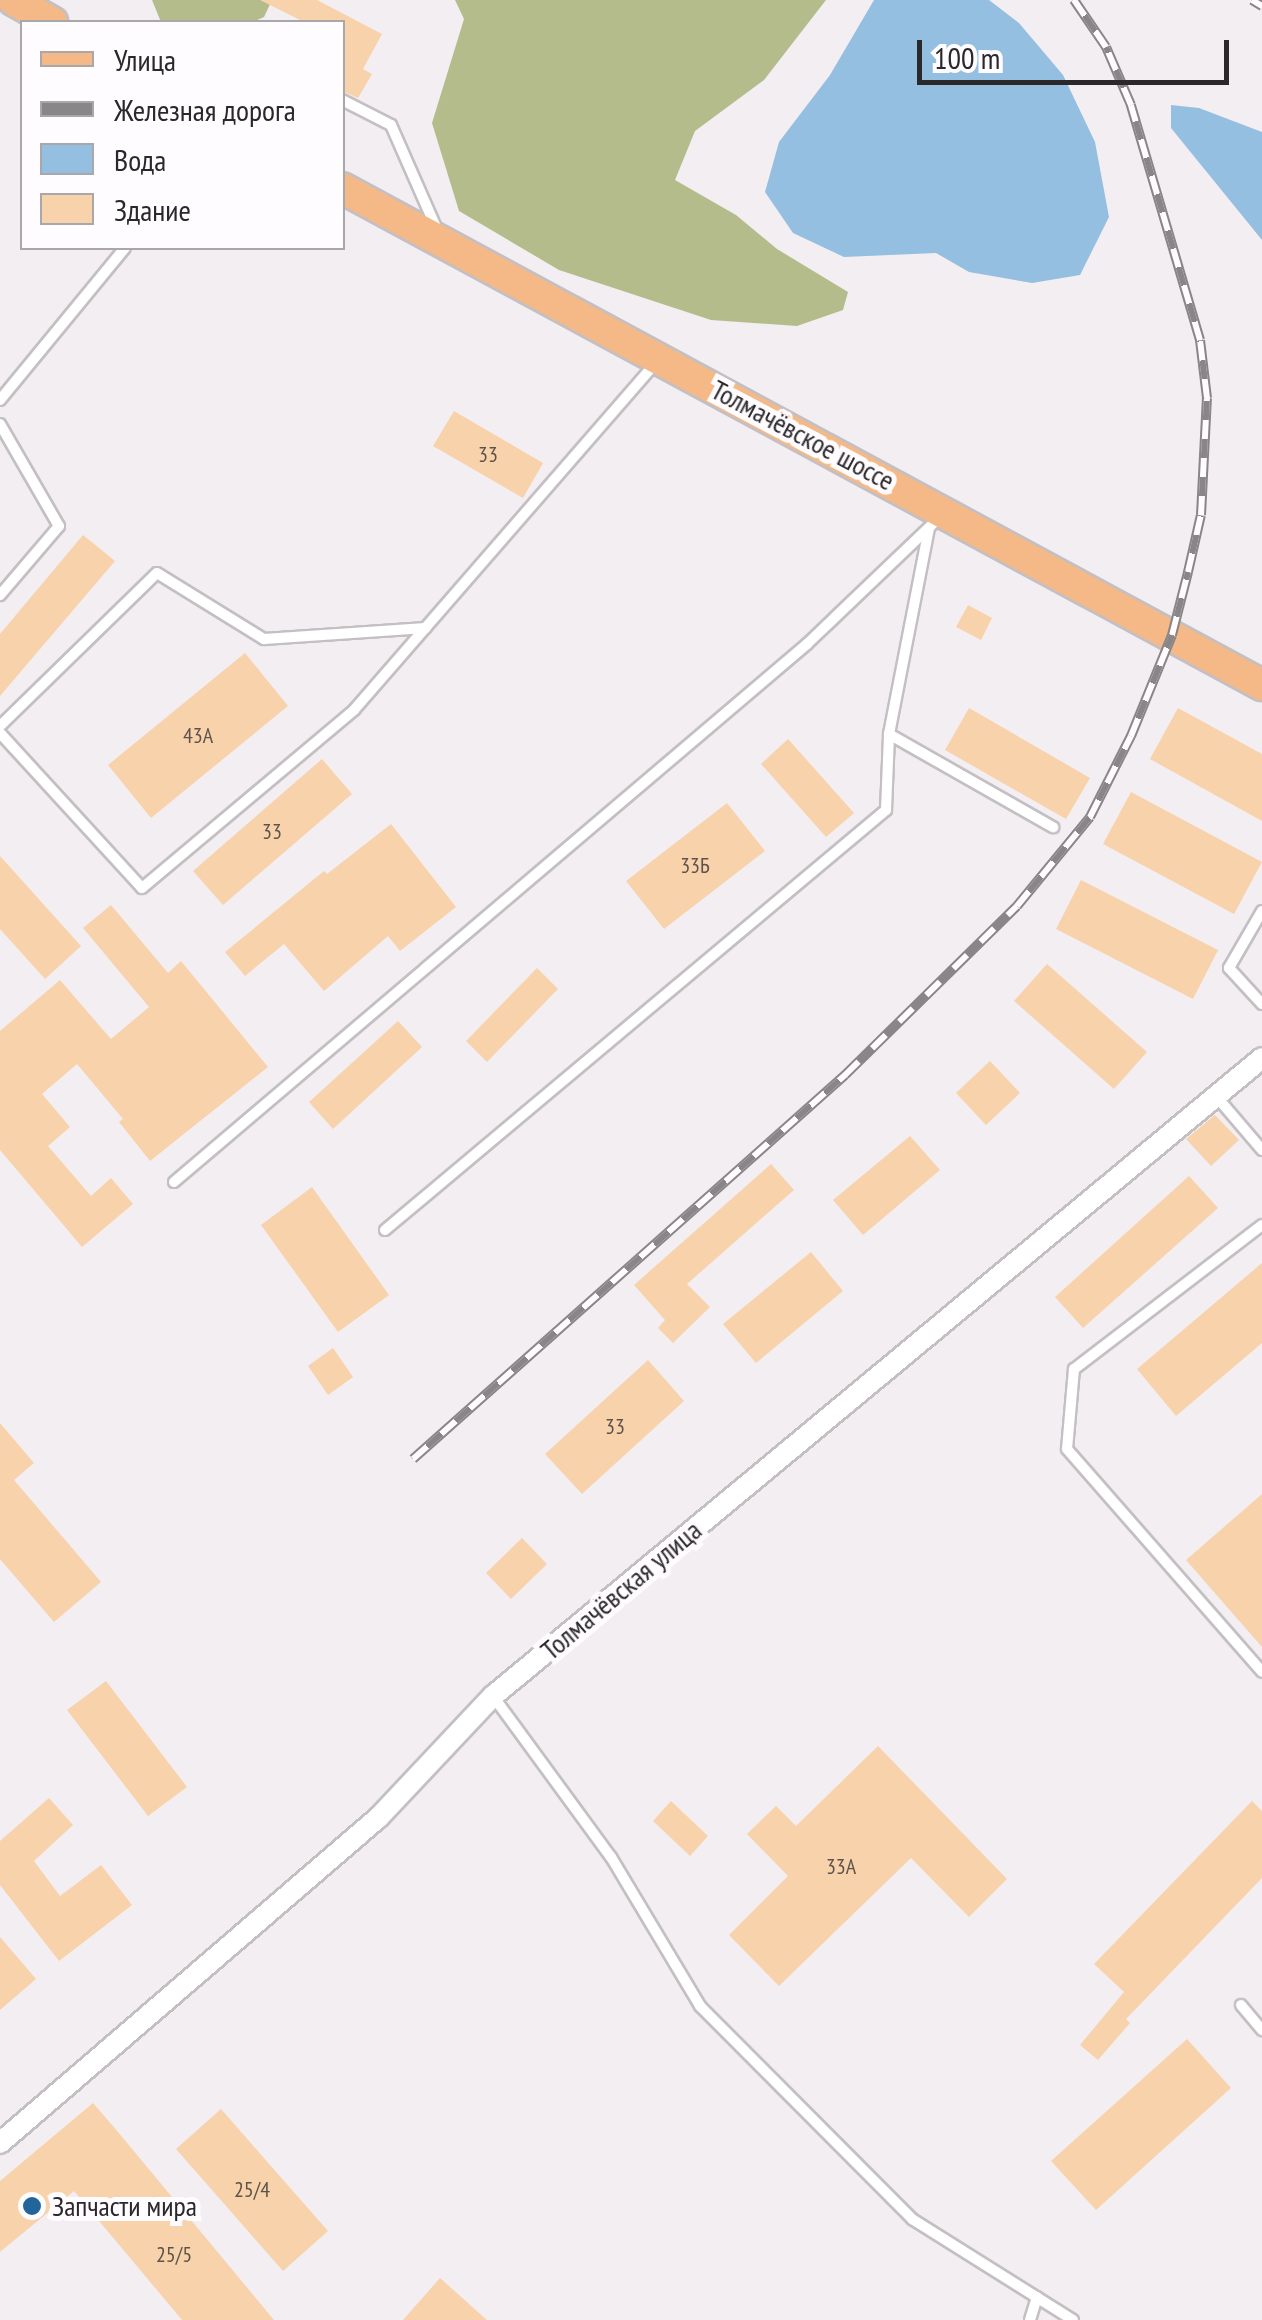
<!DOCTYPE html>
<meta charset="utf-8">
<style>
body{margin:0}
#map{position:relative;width:1262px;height:2320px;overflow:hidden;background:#f3eef2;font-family:"PT Sans Narrow",sans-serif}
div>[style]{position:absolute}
.forest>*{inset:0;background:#b4bc8c}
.water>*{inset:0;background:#94bfe0}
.building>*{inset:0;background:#f8d2ab}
.roads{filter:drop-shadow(2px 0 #c4bfc3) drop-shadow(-2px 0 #c4bfc3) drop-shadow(0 2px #c4bfc3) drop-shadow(0 -2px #c4bfc3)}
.service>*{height:10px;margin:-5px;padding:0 5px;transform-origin:5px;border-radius:5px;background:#fff}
.minor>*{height:20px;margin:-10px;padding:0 10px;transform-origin:10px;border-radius:10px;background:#fff}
.primary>*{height:30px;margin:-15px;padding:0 15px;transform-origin:15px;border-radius:15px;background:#f4b986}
.rail>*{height:10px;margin-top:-5px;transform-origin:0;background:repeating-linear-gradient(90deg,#fffcff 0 19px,#898689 0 38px);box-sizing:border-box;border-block:2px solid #898689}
.dots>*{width:28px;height:28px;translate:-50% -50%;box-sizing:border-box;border:5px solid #fffcff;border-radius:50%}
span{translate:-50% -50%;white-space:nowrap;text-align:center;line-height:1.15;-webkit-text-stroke:10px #fffcff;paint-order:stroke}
.number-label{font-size:22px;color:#5e524a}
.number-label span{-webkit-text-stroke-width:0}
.street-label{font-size:28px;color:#2a282a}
.poi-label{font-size:28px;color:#2a282a}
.left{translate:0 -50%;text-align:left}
.legend{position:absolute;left:20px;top:20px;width:325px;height:230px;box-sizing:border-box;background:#fffcff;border:2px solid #aaa7aa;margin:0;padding:12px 18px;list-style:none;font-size:30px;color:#2a282a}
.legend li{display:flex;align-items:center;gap:20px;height:50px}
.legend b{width:50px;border:2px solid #aaa7aa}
.scale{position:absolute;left:917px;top:40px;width:312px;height:45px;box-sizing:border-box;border:5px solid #2a282a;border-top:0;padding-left:12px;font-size:30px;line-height:35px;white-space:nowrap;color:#2a282a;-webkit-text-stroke:8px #fffcff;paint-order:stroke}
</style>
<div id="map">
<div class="forest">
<div style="clip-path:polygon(152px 0,272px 0,264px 17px,253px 22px,161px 22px)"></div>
<div style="clip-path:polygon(455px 0,826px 0,764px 80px,695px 131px,675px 180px,736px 215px,777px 249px,848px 292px,843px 310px,797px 326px,711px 320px,559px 270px,459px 211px,432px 123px,464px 19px)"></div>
</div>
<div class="water">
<div style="clip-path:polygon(874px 0,989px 0,1019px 23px,1063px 75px,1095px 142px,1109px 217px,1080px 275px,1032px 283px,969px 272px,936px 253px,844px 257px,793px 233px,765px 192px,779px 142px,830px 75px)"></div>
<div style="clip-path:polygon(1171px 105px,1199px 108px,1262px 132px,1262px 240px,1171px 128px)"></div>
</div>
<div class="building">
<div style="clip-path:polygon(260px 0,317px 0,382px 34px,363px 69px,372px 74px,358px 98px,342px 91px,342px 22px,304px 22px)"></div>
<div style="clip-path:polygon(454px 411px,543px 463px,523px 498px,433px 446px)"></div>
<div style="clip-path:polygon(83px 535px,115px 561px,0 696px,0 634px)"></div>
<div style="clip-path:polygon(968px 605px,992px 618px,981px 640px,956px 627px)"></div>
<div style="clip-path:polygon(245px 653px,288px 706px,151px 818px,108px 765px)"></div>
<div style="clip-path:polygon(969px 708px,1090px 778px,1066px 819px,945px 750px)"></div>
<div style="clip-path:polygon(1178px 708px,1262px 754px,1262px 821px,1150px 759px)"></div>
<div style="clip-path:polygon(788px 739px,854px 813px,826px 837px,761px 764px)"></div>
<div style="clip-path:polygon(322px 759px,352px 794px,223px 905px,193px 871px)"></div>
<div style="clip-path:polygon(1131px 792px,1262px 862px,1234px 914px,1103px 844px)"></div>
<div style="clip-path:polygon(727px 803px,765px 851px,664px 929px,626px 881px)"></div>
<div style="clip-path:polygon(391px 824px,456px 907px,400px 951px,388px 936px,324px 991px,284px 944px,245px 976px,225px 952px,324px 871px,327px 874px)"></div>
<div style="clip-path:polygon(0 856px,81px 946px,45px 979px,0 929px)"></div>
<div style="clip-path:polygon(1081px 880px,1218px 950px,1193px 999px,1056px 929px)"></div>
<div style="clip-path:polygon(111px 905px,168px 973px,181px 961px,268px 1067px,150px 1161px,119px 1122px,123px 1119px,77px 1064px,42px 1094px,70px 1127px,48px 1146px,91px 1196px,111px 1178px,133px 1204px,82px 1247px,0 1150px,0 1031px,60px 980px,111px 1039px,149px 1007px,83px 928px)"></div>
<div style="clip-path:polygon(1047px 964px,1147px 1052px,1114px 1089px,1014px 1001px)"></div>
<div style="clip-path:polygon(537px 968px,558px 989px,487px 1062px,466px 1041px)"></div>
<div style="clip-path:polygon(398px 1021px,422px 1047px,333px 1129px,309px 1102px)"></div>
<div style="clip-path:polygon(990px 1061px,1020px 1093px,986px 1125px,956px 1093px)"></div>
<div style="clip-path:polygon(1215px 1115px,1239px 1140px,1211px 1166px,1186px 1139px)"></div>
<div style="clip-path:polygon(910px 1136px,940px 1170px,863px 1235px,833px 1200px)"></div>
<div style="clip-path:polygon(771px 1164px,794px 1190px,687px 1284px,710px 1307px,673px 1343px,658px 1328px,665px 1320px,634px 1285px)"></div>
<div style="clip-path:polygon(1189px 1176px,1218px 1208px,1083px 1328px,1055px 1297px)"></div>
<div style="clip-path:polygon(312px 1187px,389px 1295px,338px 1332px,261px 1225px)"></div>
<div style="clip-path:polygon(811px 1252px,843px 1291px,756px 1363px,723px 1324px)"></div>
<div style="clip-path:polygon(1262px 1263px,1262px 1343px,1176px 1416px,1137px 1369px)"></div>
<div style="clip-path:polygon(333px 1348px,353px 1377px,328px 1395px,308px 1366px)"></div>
<div style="clip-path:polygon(648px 1360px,684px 1401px,582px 1494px,545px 1454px)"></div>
<div style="clip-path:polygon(0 1423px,34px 1463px,14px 1480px,101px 1582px,54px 1622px,0 1559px)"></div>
<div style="clip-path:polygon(1262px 1494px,1262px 1647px,1186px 1560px)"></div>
<div style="clip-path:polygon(522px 1538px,547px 1564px,511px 1599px,486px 1573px)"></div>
<div style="clip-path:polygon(106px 1681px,187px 1787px,148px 1816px,67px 1710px)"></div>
<div style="clip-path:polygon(878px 1746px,1007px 1879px,969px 1917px,911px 1858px,779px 1986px,729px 1935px,788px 1876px,747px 1834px,776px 1806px,796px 1826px)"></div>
<div style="clip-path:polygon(49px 1798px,73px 1825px,34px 1861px,60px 1896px,101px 1865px,132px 1905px,59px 1961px,0 1885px,0 1841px)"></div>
<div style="clip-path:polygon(671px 1801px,708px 1836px,690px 1856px,653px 1821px)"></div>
<div style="clip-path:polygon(1252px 1801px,1262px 1811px,1262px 1878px,1126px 2019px,1130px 2023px,1098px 2060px,1080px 2045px,1124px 1992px,1094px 1964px)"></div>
<div style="clip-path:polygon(0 1937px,36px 1979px,0 2010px)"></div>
<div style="clip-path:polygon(1187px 2039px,1231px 2088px,1096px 2210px,1051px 2161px)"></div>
<div style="clip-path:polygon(93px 2103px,118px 2132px,274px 2320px,182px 2320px,74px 2191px,0 2252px,0 2181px)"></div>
<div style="clip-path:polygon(221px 2109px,328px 2231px,283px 2271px,176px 2149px)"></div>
<div style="clip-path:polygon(440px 2278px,487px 2320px,403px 2320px)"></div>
</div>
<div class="roads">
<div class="service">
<div style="left:342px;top:100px;width:55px;rotate:27deg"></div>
<div style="left:391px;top:125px;width:117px;rotate:66.3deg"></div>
<div style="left:0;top:400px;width:197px;rotate:-50.6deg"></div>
<div style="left:0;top:424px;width:118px;rotate:60deg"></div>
<div style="left:59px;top:526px;width:91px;rotate:130.5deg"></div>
<div style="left:0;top:726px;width:219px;rotate:-44.3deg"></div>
<div style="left:157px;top:573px;width:126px;rotate:31.7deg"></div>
<div style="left:264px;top:639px;width:162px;rotate:-3.9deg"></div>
<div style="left:0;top:733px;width:210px;rotate:47.5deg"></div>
<div style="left:142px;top:888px;width:277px;rotate:-40deg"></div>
<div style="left:354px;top:710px;width:460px;rotate:-49deg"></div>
<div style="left:889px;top:734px;width:189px;rotate:29.6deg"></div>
<div style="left:1262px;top:911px;width:66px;rotate:120.1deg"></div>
<div style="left:1229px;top:968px;width:49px;rotate:47.5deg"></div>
<div style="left:1216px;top:1096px;width:71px;rotate:49.6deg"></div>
<div style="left:174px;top:1182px;width:831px;rotate:-40.36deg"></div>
<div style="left:807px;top:644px;width:187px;rotate:-43.7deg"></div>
<div style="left:1262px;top:1225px;width:237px;rotate:142.5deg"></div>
<div style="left:1074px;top:1369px;width:80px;rotate:95deg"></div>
<div style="left:1067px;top:1449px;width:296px;rotate:48.8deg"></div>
<div style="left:385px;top:1230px;width:654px;rotate:-39.97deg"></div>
<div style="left:886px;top:810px;width:76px;rotate:-87.7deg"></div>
<div style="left:889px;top:734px;width:209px;rotate:-79deg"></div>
<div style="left:493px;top:1696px;width:200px;rotate:53.8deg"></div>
<div style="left:611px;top:1857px;width:174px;rotate:59.1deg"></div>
<div style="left:700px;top:2006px;width:301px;rotate:45.1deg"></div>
<div style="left:912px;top:2219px;width:190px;rotate:32.1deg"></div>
<div style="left:1241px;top:2005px;width:33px;rotate:50deg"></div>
<div style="left:1030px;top:2320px;width:24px;rotate:-73deg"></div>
</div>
<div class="minor">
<div style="left:0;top:2143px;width:499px;rotate:-40.7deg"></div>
<div style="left:378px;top:1818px;width:168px;rotate:-46.7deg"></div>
<div style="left:493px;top:1696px;width:999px;rotate:-39.68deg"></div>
</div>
<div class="primary">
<div style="left:13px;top:0;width:45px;rotate:29.4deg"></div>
<div style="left:342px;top:188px;width:1046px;rotate:28.38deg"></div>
</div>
</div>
<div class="rail">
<div style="left:1252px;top:0;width:12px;rotate:31deg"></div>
<div style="left:413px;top:1459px;width:578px;rotate:-41.63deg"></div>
<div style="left:845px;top:1075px;width:241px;rotate:-44.5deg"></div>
<div style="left:1017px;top:906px;width:115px;rotate:-50.6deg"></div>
<div style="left:1090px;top:817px;width:91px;rotate:-63.2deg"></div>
<div style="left:1131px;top:736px;width:109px;rotate:-67.9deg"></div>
<div style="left:1172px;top:635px;width:65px;rotate:-75.7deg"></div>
<div style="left:1188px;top:572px;width:58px;rotate:-77.2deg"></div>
<div style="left:1201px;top:515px;width:117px;rotate:-87.1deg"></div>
<div style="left:1207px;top:398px;width:58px;rotate:-96.9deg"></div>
<div style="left:1200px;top:340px;width:245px;rotate:-106.4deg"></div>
<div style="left:1131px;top:105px;width:63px;rotate:-113.3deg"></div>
<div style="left:1106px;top:47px;width:57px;rotate:-124.2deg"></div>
</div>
<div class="dots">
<div style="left:32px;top:2206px;background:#21659a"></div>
</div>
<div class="number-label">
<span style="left:488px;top:455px">33</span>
<span style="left:198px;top:736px">43А</span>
<span style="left:272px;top:832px">33</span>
<span style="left:695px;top:866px">33Б</span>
<span style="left:615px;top:1427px">33</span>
<span style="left:841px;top:1867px">33А</span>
<span style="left:252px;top:2190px">25/4</span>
<span style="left:174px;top:2255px">25/5</span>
</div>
<div class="street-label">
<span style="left:803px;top:435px;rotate:28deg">Толмачёвское шоссе</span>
<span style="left:621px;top:1590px;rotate:-40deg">Толмачёвская улица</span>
</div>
<div class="poi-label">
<span class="left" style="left:52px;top:2206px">Запчасти мира</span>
</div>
<ul class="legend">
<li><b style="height:12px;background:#f4b986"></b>Улица</li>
<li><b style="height:12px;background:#898689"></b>Железная дорога</li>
<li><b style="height:28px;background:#94bfe0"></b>Вода</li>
<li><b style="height:28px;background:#f8d2ab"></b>Здание</li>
</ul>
<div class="scale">100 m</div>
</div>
